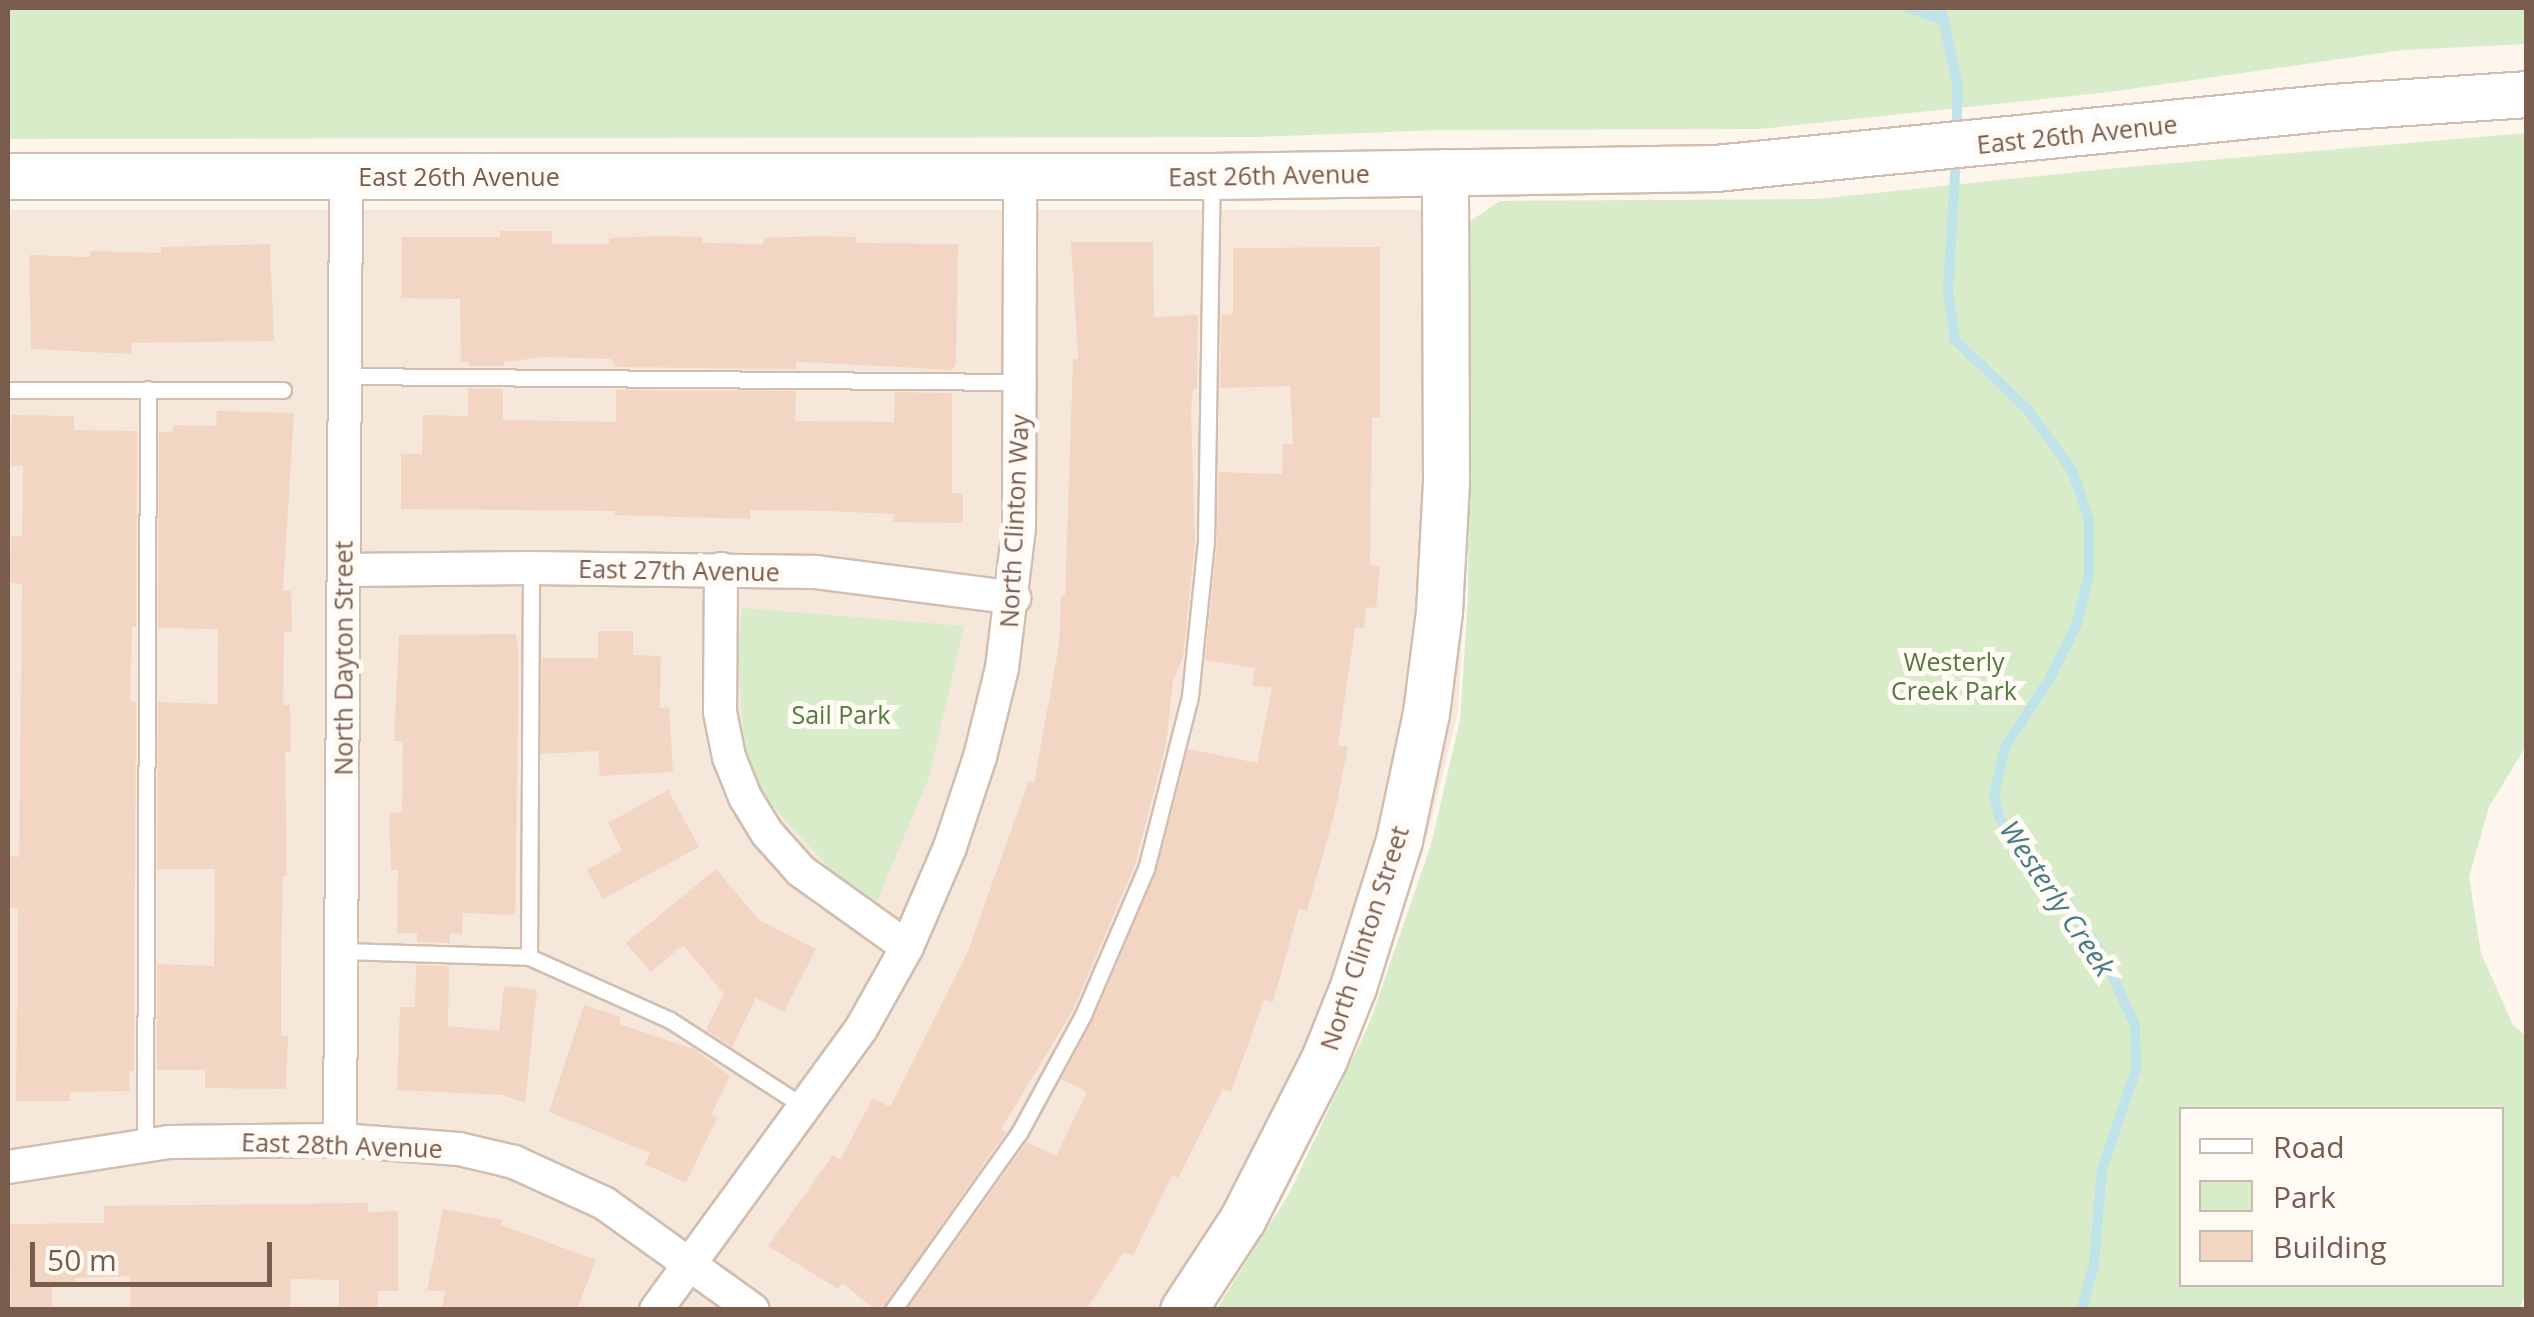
<!DOCTYPE html>
<style>
body{margin:0}
#map{position:relative;width:2534px;height:1317px;overflow:hidden;background:#fdf6ec;font-family:"Open Sans",sans-serif}
div>[style]{position:absolute}
.residential>*{inset:0;background:#f5e8da}
.green>*{inset:0;background:#d8ecc9}
.stream>*{height:10px;margin:-5px;padding:0 5px;transform-origin:5px;border-radius:5px;background:#bfe3e8}
.building>*{inset:0;background:#f3d5c3}
.roads{filter:drop-shadow(2px 0 #d1beb0) drop-shadow(-2px 0 #d1beb0) drop-shadow(0 2px #d1beb0) drop-shadow(0 -2px #d1beb0)}
.lane>*{height:15px;margin:-7.5px;padding:0 7.5px;transform-origin:7.5px;border-radius:7.5px;background:#fff}
.street>*{height:32px;margin:-16px;padding:0 16px;transform-origin:16px;border-radius:16px;background:#fff}
.secondary>*{height:45px;margin:-22.5px;padding:0 22.5px;transform-origin:22.5px;border-radius:22.5px;background:#fff}
span{translate:-50% -50%;white-space:nowrap;text-align:center;line-height:1.15;-webkit-text-stroke:10px #fffaf3;paint-order:stroke}
.street-label{font-size:25px;color:#7a5c4d}
.park-label{font-size:25px;color:#537a41}
.water-label{font-size:28px;color:#437c86;font-style:italic}
.frame{position:absolute;inset:0;border:10px solid #7a5c4d;pointer-events:none}
.legend{position:absolute;left:2179px;top:1107px;width:325px;height:180px;box-sizing:border-box;background:#fffaf3;border:2px solid #cabbb1;margin:0;padding:12px 18px;list-style:none;font-size:30px;color:#7a5c4d}
.legend li{display:flex;align-items:center;gap:20px;height:50px}
.legend b{width:50px;border:2px solid #cabbb1}
.scale{position:absolute;left:30px;top:1242px;width:242px;height:45px;box-sizing:border-box;border:5px solid #7a5c4d;border-top:0;padding-left:12px;font-size:30px;line-height:35px;white-space:nowrap;color:#7a5c4d;-webkit-text-stroke:8px #fffaf3;paint-order:stroke}
</style>
<div id="map">
<div class="residential">
<div style="clip-path:polygon(8px 210px,1465px 210px,1465px 576px,1458px 711px,1428px 833px,1384px 953px,1209px 1309px,8px 1309px)"></div>
</div>
<div class="green">
<div style="clip-path:polygon(8px 8px,2526px 8px,2526px 44px,2403px 50px,2109px 92px,1760px 129px,1440px 130px,1256px 137px,8px 139px)"></div>
<div style="clip-path:polygon(evenodd,2526px 133px,2526px 746px,2489px 807px,2469px 877px,2481px 953px,2513px 1025px,2526px 1036px,2526px 1290px,2520px 1309px,1216px 1310px,1290px 1192px,1369px 1024px,1431px 845px,1460px 720px,1468px 600px,1469px 222px,1500px 201px,1818px 199px,2117px 168px,2526px 133px,2182px 1110px,2502px 1110px,2502px 1284px,2182px 1284px,2182px 1110px)"></div>
<div style="clip-path:polygon(742px 608px,964px 626px,929px 777px,877px 901px,834px 873px,766px 799px,745px 753px,738px 654px)"></div>
</div>
<div class="stream">
<div style="left:1908px;top:8px;width:39px;rotate:18deg"></div>
<div style="left:1941px;top:8px;width:77px;rotate:78deg"></div>
<div style="left:1957px;top:83px;width:52px;rotate:90deg"></div>
<div style="left:1956px;top:157px;width:134px;rotate:93.4deg"></div>
<div style="left:1948px;top:291px;width:49px;rotate:81.9deg"></div>
<div style="left:1955px;top:340px;width:100px;rotate:43.8deg"></div>
<div style="left:2027px;top:409px;width:46px;rotate:52.9deg"></div>
<div style="left:2055px;top:446px;width:32px;rotate:56deg"></div>
<div style="left:2073px;top:473px;width:50px;rotate:71.2deg"></div>
<div style="left:2089px;top:520px;width:54px;rotate:90deg"></div>
<div style="left:2089px;top:574px;width:54px;rotate:104deg"></div>
<div style="left:2076px;top:626px;width:58px;rotate:116.6deg"></div>
<div style="left:2050px;top:678px;width:82px;rotate:123.1deg"></div>
<div style="left:2005px;top:747px;width:49px;rotate:102.9deg"></div>
<div style="left:1994px;top:795px;width:23px;rotate:77deg"></div>
<div style="left:1999px;top:817px;width:23px;rotate:56deg"></div>
<div style="left:2012px;top:836px;width:72px;rotate:49deg"></div>
<div style="left:2059px;top:890px;width:77px;rotate:56.1deg"></div>
<div style="left:2102px;top:954px;width:78px;rotate:65.1deg"></div>
<div style="left:2135px;top:1025px;width:45px;rotate:88.7deg"></div>
<div style="left:2136px;top:1070px;width:105px;rotate:109deg"></div>
<div style="left:2102px;top:1169px;width:94px;rotate:94.9deg"></div>
<div style="left:2094px;top:1263px;width:49px;rotate:104.3deg"></div>
</div>
<div class="building">
<div style="clip-path:polygon(500px 231px,552px 231px,552px 244px,609px 244px,609px 238px,662px 236px,702px 237px,702px 243px,763px 244px,764px 238px,816px 236px,856px 237px,856px 243px,958px 244px,956px 364px,952px 370px,807px 362px,796px 362px,796px 369px,616px 367px,611px 359px,546px 357px,504px 362px,504px 366px,469px 366px,469px 362px,461px 362px,460px 299px,401px 298px,402px 237px,500px 237px)"></div>
<div style="clip-path:polygon(1071px 242px,1153px 242px,1154px 317px,1198px 315px,1197px 389px,1193px 389px,1191px 411px,1195px 541px,1183px 657px,1173px 681px,1166px 745px,1135px 865px,1073px 1010px,1001px 1129px,1006px 1132px,882px 1310px,876px 1310px,842px 1283px,838px 1289px,768px 1246px,833px 1155px,840px 1160px,873px 1098px,890px 1107px,968px 951px,1029px 780px,1034px 783px,1059px 645px,1061px 596px,1065px 596px,1073px 359px,1078px 359px)"></div>
<div style="clip-path:polygon(270px 244px,274px 341px,132px 343px,131px 354px,31px 349px,29px 255px,90px 257px,90px 251px,161px 253px,161px 247px)"></div>
<div style="clip-path:polygon(1380px 247px,1380px 417px,1372px 417px,1370px 565px,1380px 566px,1376px 608px,1366px 607px,1364px 628px,1355px 628px,1338px 745px,1348px 747px,1334px 816px,1307px 911px,1299px 909px,1273px 1002px,1264px 1000px,1231px 1092px,1223px 1089px,1178px 1178px,1172px 1175px,1133px 1256px,1124px 1252px,1086px 1310px,907px 1310px,1027px 1142px,1056px 1156px,1087px 1092px,1061px 1079px,1093px 1020px,1156px 873px,1188px 749px,1257px 763px,1272px 688px,1252px 685px,1255px 668px,1205px 660px,1217px 543px,1218px 472px,1282px 474px,1283px 444px,1293px 444px,1290px 386px,1220px 388px,1221px 315px,1233px 314px,1233px 248px)"></div>
<div style="clip-path:polygon(468px 388px,503px 389px,503px 420px,616px 422px,616px 390px,796px 391px,795px 421px,894px 422px,895px 392px,952px 393px,952px 493px,963px 493px,963px 523px,893px 522px,894px 514px,828px 511px,750px 510px,750px 519px,615px 515px,615px 511px,401px 509px,401px 454px,422px 454px,423px 415px,468px 416px)"></div>
<div style="clip-path:polygon(217px 411px,294px 413px,283px 591px,291px 591px,292px 632px,284px 632px,283px 705px,290px 705px,291px 752px,285px 752px,287px 876px,283px 876px,281px 965px,281px 1036px,288px 1036px,286px 1089px,205px 1088px,205px 1070px,157px 1070px,157px 964px,214px 966px,215px 869px,157px 869px,158px 702px,217px 704px,218px 629px,158px 628px,159px 432px,173px 432px,173px 425px,216px 426px)"></div>
<div style="clip-path:polygon(12px 415px,74px 416px,74px 430px,137px 431px,136px 627px,132px 627px,130px 701px,136px 702px,134px 1071px,129px 1071px,130px 1091px,70px 1092px,70px 1101px,16px 1101px,18px 908px,8px 907px,8px 856px,19px 857px,22px 584px,10px 583px,11px 536px,22px 536px,23px 466px,11px 466px)"></div>
<div style="clip-path:polygon(598px 631px,633px 631px,633px 655px,661px 656px,660px 708px,669px 707px,673px 772px,600px 776px,598px 751px,541px 754px,542px 658px,598px 658px)"></div>
<div style="clip-path:polygon(516px 634px,519px 657px,515px 915px,463px 913px,462px 934px,450px 933px,450px 943px,417px 942px,417px 933px,397px 933px,398px 870px,391px 870px,389px 813px,402px 812px,403px 741px,394px 741px,399px 635px)"></div>
<div style="clip-path:polygon(668px 790px,699px 847px,603px 899px,587px 870px,622px 850px,608px 823px)"></div>
<div style="clip-path:polygon(716px 869px,759px 920px,816px 949px,784px 1012px,756px 998px,732px 1047px,706px 1030px,724px 994px,683px 945px,651px 972px,626px 943px)"></div>
<div style="clip-path:polygon(416px 965px,449px 966px,448px 1026px,499px 1031px,504px 986px,537px 990px,525px 1103px,503px 1095px,397px 1090px,400px 1007px,415px 1007px)"></div>
<div style="clip-path:polygon(584px 1005px,621px 1017px,619px 1024px,696px 1050px,730px 1076px,711px 1115px,717px 1118px,686px 1183px,645px 1164px,650px 1153px,549px 1112px)"></div>
<div style="clip-path:polygon(368px 1203px,368px 1212px,398px 1211px,398px 1291px,378px 1291px,378px 1310px,339px 1310px,339px 1280px,291px 1279px,290px 1310px,131px 1310px,130px 1276px,75px 1278px,75px 1285px,52px 1285px,52px 1310px,11px 1310px,10px 1224px,104px 1223px,104px 1206px)"></div>
<div style="clip-path:polygon(443px 1209px,502px 1220px,501px 1225px,596px 1260px,577px 1310px,442px 1310px,445px 1291px,427px 1291px)"></div>
</div>
<div class="roads">
<div class="lane">
<div style="left:345px;top:376px;width:676px;rotate:0.51deg"></div>
<div style="left:8px;top:390px;width:275px"></div>
<div style="left:342px;top:951px;width:187px;rotate:1.8deg"></div>
<div style="left:529px;top:957px;width:154px;rotate:24.1deg"></div>
<div style="left:670px;top:1020px;width:162px;rotate:32.9deg"></div>
<div style="left:529px;top:957px;width:389px;rotate:-89.7deg"></div>
<div style="left:145px;top:1144px;width:755px;rotate:-89.77deg"></div>
<div style="left:893px;top:1310px;width:217px;rotate:-54.6deg"></div>
<div style="left:1019px;top:1133px;width:134px;rotate:-61.5deg"></div>
<div style="left:1083px;top:1015px;width:159px;rotate:-66.7deg"></div>
<div style="left:1146px;top:869px;width:179px;rotate:-75.7deg"></div>
<div style="left:1190px;top:696px;width:155px;rotate:-84.1deg"></div>
<div style="left:1206px;top:542px;width:362px;rotate:-89.1deg"></div>
</div>
<div class="street">
<div style="left:721px;top:569px;width:143px;rotate:90.4deg"></div>
<div style="left:720px;top:712px;width:46px;rotate:78.7deg"></div>
<div style="left:729px;top:757px;width:43px;rotate:68.2deg"></div>
<div style="left:745px;top:797px;width:42px;rotate:58.6deg"></div>
<div style="left:767px;top:833px;width:51px;rotate:48.2deg"></div>
<div style="left:801px;top:871px;width:130px;rotate:35.6deg"></div>
<div style="left:344px;top:570px;width:187px;rotate:-0.6deg"></div>
<div style="left:531px;top:568px;width:284px;rotate:0.8deg"></div>
<div style="left:815px;top:572px;width:201px;rotate:7.4deg"></div>
<div style="left:340px;top:1140px;width:964px;rotate:-89.64deg"></div>
<div style="left:8px;top:1167px;width:163px;rotate:-8.8deg"></div>
<div style="left:169px;top:1142px;width:171px;rotate:-0.7deg"></div>
<div style="left:340px;top:1140px;width:119px;rotate:4.3deg"></div>
<div style="left:459px;top:1149px;width:57px;rotate:13.3deg"></div>
<div style="left:514px;top:1162px;width:99px;rotate:24.5deg"></div>
<div style="left:604px;top:1203px;width:183px;rotate:35.7deg"></div>
<div style="left:656px;top:1310px;width:348px;rotate:-53.9deg"></div>
<div style="left:861px;top:1029px;width:94px;rotate:-60.7deg"></div>
<div style="left:907px;top:947px;width:109px;rotate:-66.7deg"></div>
<div style="left:950px;top:847px;width:95px;rotate:-71.6deg"></div>
<div style="left:980px;top:757px;width:92px;rotate:-76.1deg"></div>
<div style="left:1002px;top:668px;width:141px;rotate:-83.1deg"></div>
<div style="left:1019px;top:528px;width:352px;rotate:-89.8deg"></div>
</div>
<div class="secondary">
<div style="left:8px;top:176px;width:1204px"></div>
<div style="left:1212px;top:176px;width:503px;rotate:-0.91deg"></div>
<div style="left:1715px;top:168px;width:620px;rotate:-5.65deg"></div>
<div style="left:2332px;top:107px;width:194px;rotate:-3.8deg"></div>
<div style="left:1183px;top:1310px;width:108px;rotate:-56.8deg"></div>
<div style="left:1242px;top:1220px;width:181px;rotate:-63deg"></div>
<div style="left:1324px;top:1059px;width:78px;rotate:-68.1deg"></div>
<div style="left:1353px;top:987px;width:154px;rotate:-72.6deg"></div>
<div style="left:1399px;top:840px;width:130px;rotate:-78deg"></div>
<div style="left:1426px;top:713px;width:103px;rotate:-82.7deg"></div>
<div style="left:1439px;top:611px;width:130px;rotate:-86.9deg"></div>
<div style="left:1446px;top:481px;width:309px;rotate:-90.2deg"></div>
</div>
</div>
<div class="street-label">
<span style="left:2077px;top:134px;rotate:-6deg">East 26th Avenue</span>
<span style="left:1269px;top:175px;rotate:-1deg">East 26th Avenue</span>
<span style="left:459px;top:176px">East 26th Avenue</span>
<span style="left:1014px;top:521px;rotate:-87deg">North Clinton Way</span>
<span style="left:679px;top:570px;rotate:1deg">East 27th Avenue</span>
<span style="left:343px;top:658px;rotate:-90deg">North Dayton Street</span>
<span style="left:1364px;top:938px;rotate:-72deg">North Clinton Street</span>
<span style="left:342px;top:1145px;rotate:2deg">East 28th Avenue</span>
</div>
<div class="park-label">
<span style="left:1954px;top:676px">Westerly<br>Creek Park</span>
<span style="left:841px;top:714px">Sail Park</span>
</div>
<div class="water-label">
<span style="left:2058px;top:898px;rotate:56deg">Westerly Creek</span>
</div>
<div class="frame"></div>
<ul class="legend">
<li><b style="height:12px;background:#fff"></b>Road</li>
<li><b style="height:28px;background:#d8ecc9"></b>Park</li>
<li><b style="height:28px;background:#f3d5c3"></b>Building</li>
</ul>
<div class="scale">50 m</div>
</div>
